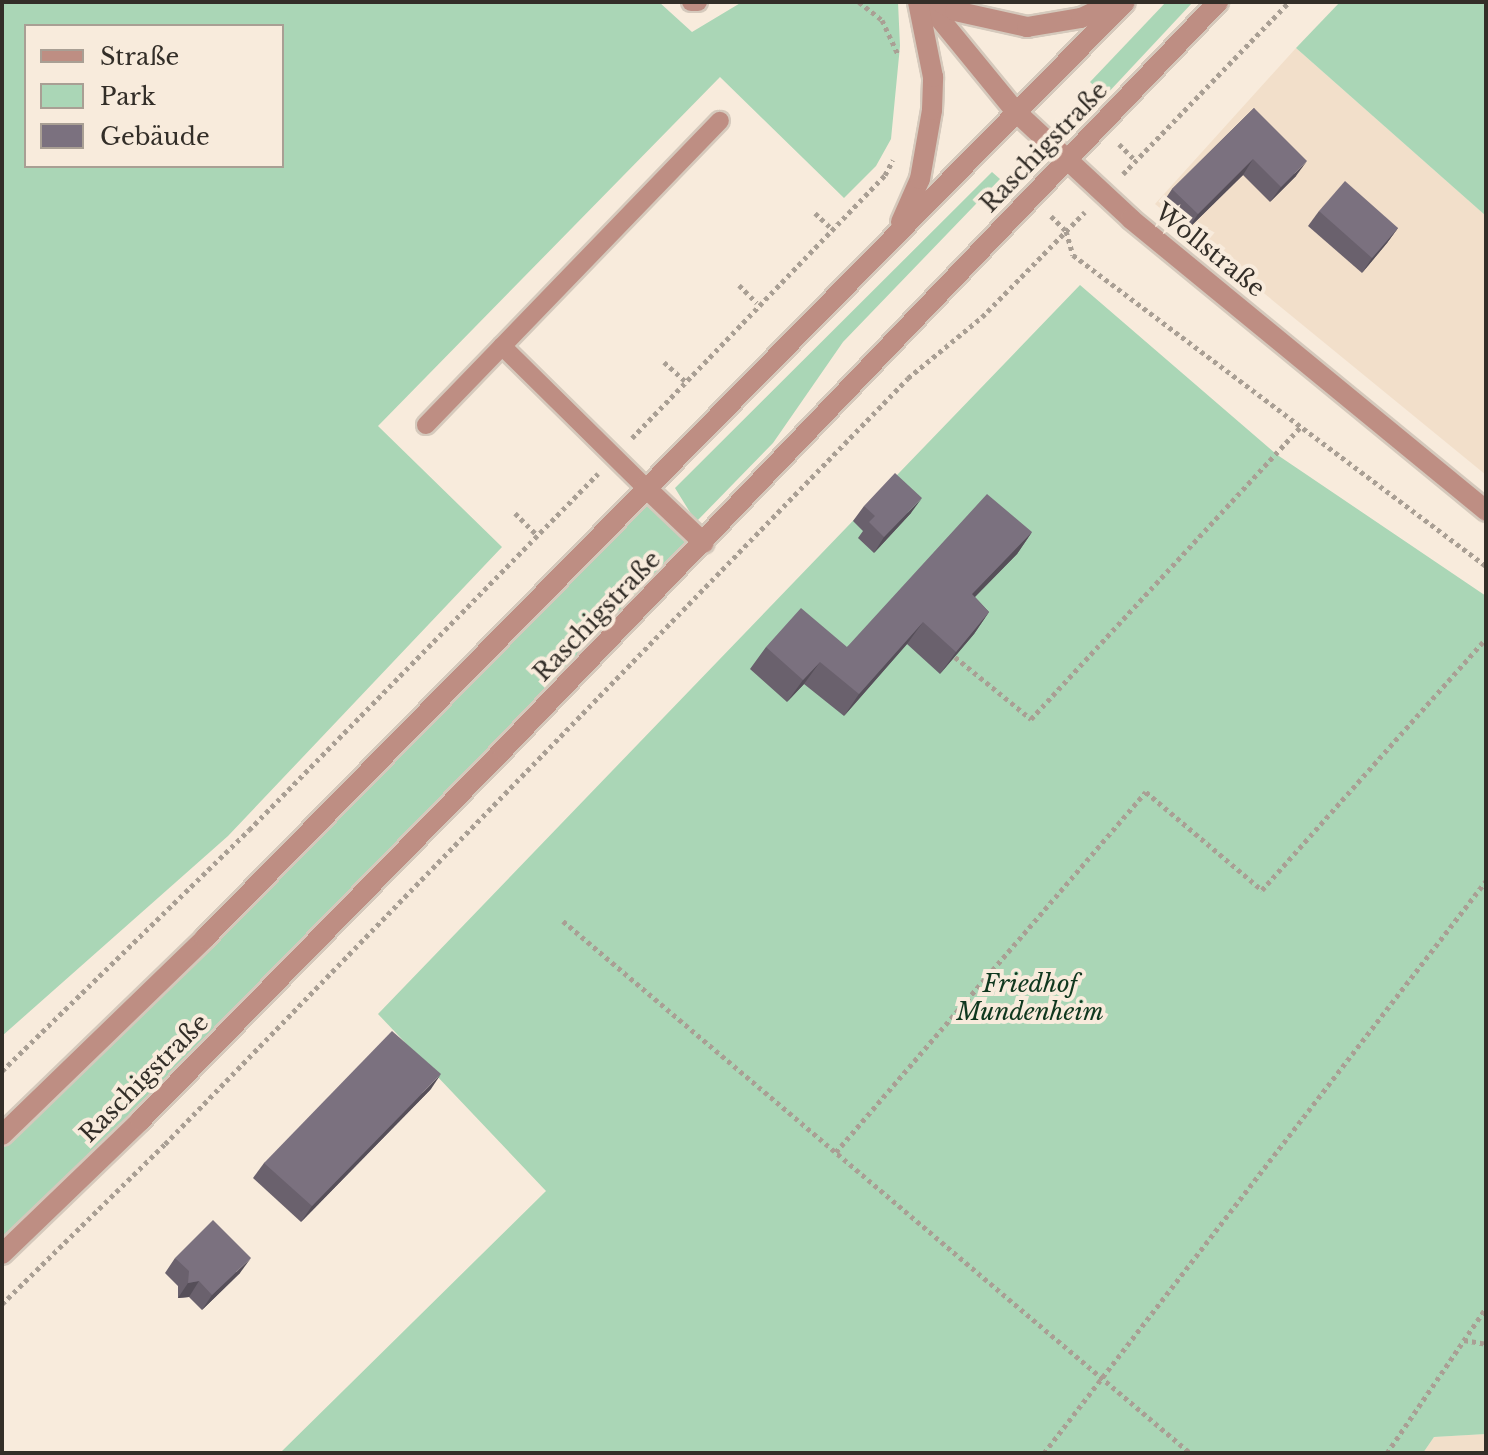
<!DOCTYPE html>
<meta charset="utf-8">
<style>
body{margin:0}
#map{position:relative;width:1488px;height:1455px;overflow:hidden;background:#f8ebdc;font-family:"Libre Baskerville",serif}
div>[style]{position:absolute}
.built>*{inset:0;background:#f2dfca}
.green>*{inset:0;background:#aad6b6}
.path>*{height:5px;margin-top:-2.5px;transform-origin:0;background:repeating-linear-gradient(90deg,#a99f94 0 4px,transparent 0 8px)}
.roads{filter:drop-shadow(2px 0 #d5c9bc) drop-shadow(-2px 0 #d5c9bc) drop-shadow(0 2px #d5c9bc) drop-shadow(0 -2px #d5c9bc)}
.service>*{height:18px;margin:-9px;padding:0 9px;transform-origin:9px;border-radius:9px;background:#be8e83}
.tertiary>*{height:20px;margin:-10px;padding:0 10px;transform-origin:10px;border-radius:10px;background:#be8e83}
.wall>*{inset:0;background:#6a616d}
.shaded-wall>*{inset:0;background:#564f59}
.building>*{inset:0;background:#7b717f}
span{translate:-50% -50%;white-space:nowrap;text-align:center;line-height:1.15;-webkit-text-stroke:8px #f8ebdc;paint-order:stroke}
.street-label{font-size:24px;color:#332e28}
.park-label{font-size:24px;color:#0f371e;font-style:italic}
.frame{position:absolute;inset:0;border:4px solid #332e28;pointer-events:none}
.legend{position:absolute;left:24px;top:24px;width:260px;height:144px;box-sizing:border-box;background:#f8ebdc;border:2px solid #a99f94;margin:0;padding:10px 14px;list-style:none;font-size:24px;color:#332e28}
.legend li{display:flex;align-items:center;gap:16px;height:40px}
.legend b{width:40px;border:2px solid #a99f94}
</style>
<div id="map">
<div class="built">
<div style="clip-path:polygon(1296px 48px,1486px 216px,1486px 475px,1155px 204px)"></div>
<div style="clip-path:polygon(1486px 1434px,1486px 1453px,1423px 1453px,1434px 1437px)"></div>
</div>
<div class="green">
<div style="clip-path:polygon(evenodd,2px 2px,659px 2px,692px 32px,742px 2px,898px 2px,900px 46px,891px 139px,876px 166px,844px 198px,720px 77px,378px 426px,502px 547px,228px 836px,2px 1036px,2px 2px,26px 26px,282px 26px,282px 166px,26px 166px,26px 26px)"></div>
<div style="clip-path:polygon(1166px 2px,1193px 2px,1105px 96px,1090px 82px)"></div>
<div style="clip-path:polygon(1340px 2px,1486px 2px,1486px 216px,1296px 48px)"></div>
<div style="clip-path:polygon(992px 172px,1000px 179px,843px 342px,773px 443px,696px 522px,675px 488px)"></div>
<div style="clip-path:polygon(1080px 285px,1276px 454px,1486px 596px,1486px 1434px,1434px 1437px,1423px 1453px,280px 1453px,546px 1191px,378px 1014px)"></div>
<div style="clip-path:polygon(645px 487px,704px 543px,2px 1254px,2px 1135px)"></div>
</div>
<div class="path">
<div style="left:859px;top:2px;width:29px;rotate:38deg"></div>
<div style="left:882px;top:20px;width:38px;rotate:65deg"></div>
<div style="left:1119px;top:144px;width:23px;rotate:45deg"></div>
<div style="left:1123px;top:174px;width:239px;rotate:-46deg"></div>
<div style="left:815px;top:213px;width:22px;rotate:43deg"></div>
<div style="left:1051px;top:216px;width:21px;rotate:45deg"></div>
<div style="left:1066px;top:231px;width:25px;rotate:74deg"></div>
<div style="left:1073px;top:255px;width:517px;rotate:36.98deg"></div>
<div style="left:739px;top:285px;width:25px;rotate:45deg"></div>
<div style="left:664px;top:362px;width:28px;rotate:42deg"></div>
<div style="left:632px;top:438px;width:365px;rotate:-46.1deg"></div>
<div style="left:885px;top:175px;width:17px;rotate:-62deg"></div>
<div style="left:515px;top:513px;width:30px;rotate:45deg"></div>
<div style="left:955px;top:657px;width:98px;rotate:39.2deg"></div>
<div style="left:1031px;top:719px;width:398px;rotate:-47.3deg"></div>
<div style="left:563px;top:921px;width:822px;rotate:40.31deg"></div>
<div style="left:2px;top:1071px;width:345px;rotate:-44.3deg"></div>
<div style="left:249px;top:830px;width:499px;rotate:-45.6deg"></div>
<div style="left:836px;top:1152px;width:475px;rotate:-49.3deg"></div>
<div style="left:1146px;top:792px;width:152px;rotate:40.2deg"></div>
<div style="left:1262px;top:890px;width:336px;rotate:-48.3deg"></div>
<div style="left:2px;top:1304px;width:228px;rotate:-44.5deg"></div>
<div style="left:165px;top:1144px;width:1067px;rotate:-45.87deg"></div>
<div style="left:908px;top:378px;width:96px;rotate:-39.5deg"></div>
<div style="left:982px;top:317px;width:147px;rotate:-45.6deg"></div>
<div style="left:1464px;top:1340px;width:22px;rotate:10deg"></div>
<div style="left:1044px;top:1453px;width:723px;rotate:-52.31deg"></div>
<div style="left:1387px;top:1453px;width:176px;rotate:-55.7deg"></div>
</div>
<div class="roads">
<div class="service">
<div style="left:691px;top:2px;width:7px"></div>
<div style="left:502px;top:346px;width:201px;rotate:44.6deg"></div>
<div style="left:426px;top:425px;width:423px;rotate:-46deg"></div>
</div>
<div class="tertiary">
<div style="left:926px;top:2px;width:142px;rotate:50.7deg"></div>
<div style="left:1016px;top:112px;width:157px;rotate:42.9deg"></div>
<div style="left:1131px;top:219px;width:460px;rotate:39.4deg"></div>
<div style="left:940px;top:2px;width:17px;rotate:31deg"></div>
<div style="left:955px;top:11px;width:74px;rotate:12.5deg"></div>
<div style="left:1027px;top:27px;width:55px;rotate:-9.5deg"></div>
<div style="left:1081px;top:18px;width:38px;rotate:-25deg"></div>
<div style="left:901px;top:222px;width:47px;rotate:-66.2deg"></div>
<div style="left:920px;top:179px;width:70px;rotate:-80.1deg"></div>
<div style="left:932px;top:110px;width:33px;rotate:-88deg"></div>
<div style="left:933px;top:77px;width:76px;rotate:-101.3deg"></div>
<div style="left:645px;top:487px;width:81px;rotate:43.5deg"></div>
<div style="left:2px;top:1135px;width:283px;rotate:-44.1deg"></div>
<div style="left:205px;top:938px;width:1312px;rotate:-45.49deg"></div>
<div style="left:2px;top:1254px;width:192px;rotate:-43.9deg"></div>
<div style="left:140px;top:1121px;width:519px;rotate:-45.62deg"></div>
<div style="left:503px;top:750px;width:1035px;rotate:-46.29deg"></div>
</div>
</div>
<div class="wall">
<div style="clip-path:polygon(1254px 108px,1296px 176px,1270px 202px,1243px 175px,1187px 230px,1162px 204px,1172px 189px)"></div>
<div style="clip-path:polygon(1319px 211px,1398px 228px,1387px 243px,1362px 273px,1308px 226px)"></div>
<div style="clip-path:polygon(864px 506px,911px 513px,874px 553px,858px 538px,863px 531px,853px 521px)"></div>
<div style="clip-path:polygon(1032px 532px,1017px 554px,975px 597px,989px 612px,974px 634px,940px 674px,907px 644px,844px 716px,804px 684px,787px 702px,750px 669px,766px 647px,847px 647px)"></div>
<div style="clip-path:polygon(431px 1089px,301px 1222px,253px 1178px,264px 1163px)"></div>
<div style="clip-path:polygon(175px 1258px,240px 1273px,202px 1310px,189px 1297px,178px 1298px,178px 1286px,165px 1273px)"></div>
</div>
<div class="shaded-wall">
<div style="clip-path:polygon(1253px 159px,1243px 175px,1187px 230px,1198px 214px)"></div>
<div style="clip-path:polygon(1307px 161px,1296px 176px,1270px 202px,1281px 187px)"></div>
<div style="clip-path:polygon(1398px 228px,1387px 243px,1362px 273px,1372px 258px)"></div>
<div style="clip-path:polygon(922px 498px,911px 513px,874px 553px,884px 537px)"></div>
<div style="clip-path:polygon(1032px 532px,1017px 554px,956px 616px,972px 594px)"></div>
<div style="clip-path:polygon(989px 612px,974px 634px,940px 674px,956px 652px)"></div>
<div style="clip-path:polygon(923px 622px,907px 644px,844px 716px,859px 694px)"></div>
<div style="clip-path:polygon(820px 662px,804px 684px,787px 702px,803px 680px)"></div>
<div style="clip-path:polygon(441px 1074px,431px 1089px,301px 1222px,312px 1206px)"></div>
<div style="clip-path:polygon(251px 1258px,240px 1273px,202px 1310px,212px 1295px)"></div>
<div style="clip-path:polygon(199px 1281px,189px 1297px,178px 1298px,188px 1283px)"></div>
</div>
<div class="building">
<div style="clip-path:polygon(1254px 108px,1307px 161px,1281px 187px,1253px 159px,1198px 214px,1172px 189px)"></div>
<div style="clip-path:polygon(1345px 181px,1398px 228px,1372px 258px,1319px 211px)"></div>
<div style="clip-path:polygon(895px 473px,922px 498px,884px 537px,869px 522px,875px 516px,864px 506px)"></div>
<div style="clip-path:polygon(987px 494px,1032px 532px,972px 594px,989px 612px,956px 652px,923px 622px,859px 694px,820px 662px,803px 680px,766px 647px,801px 608px,847px 647px)"></div>
<div style="clip-path:polygon(392px 1031px,441px 1074px,312px 1206px,264px 1163px)"></div>
<div style="clip-path:polygon(213px 1220px,251px 1258px,212px 1295px,199px 1281px,188px 1283px,189px 1271px,175px 1258px)"></div>
</div>
<div class="street-label">
<span style="left:1044px;top:147px;rotate:-46deg">Raschigstraße</span>
<span style="left:1210px;top:250px;rotate:39deg">Wollstraße</span>
<span style="left:597px;top:616px;rotate:-46deg">Raschigstraße</span>
<span style="left:144px;top:1078px;rotate:-45deg">Raschigstraße</span>
</div>
<div class="park-label">
<span style="left:1030px;top:998px">Friedhof<br>Mundenheim</span>
</div>
<div class="frame"></div>
<ul class="legend">
<li><b style="height:10px;background:#be8e83"></b>Straße</li>
<li><b style="height:22px;background:#aad6b6"></b>Park</li>
<li><b style="height:22px;background:#7b717f"></b>Gebäude</li>
</ul>
</div>
